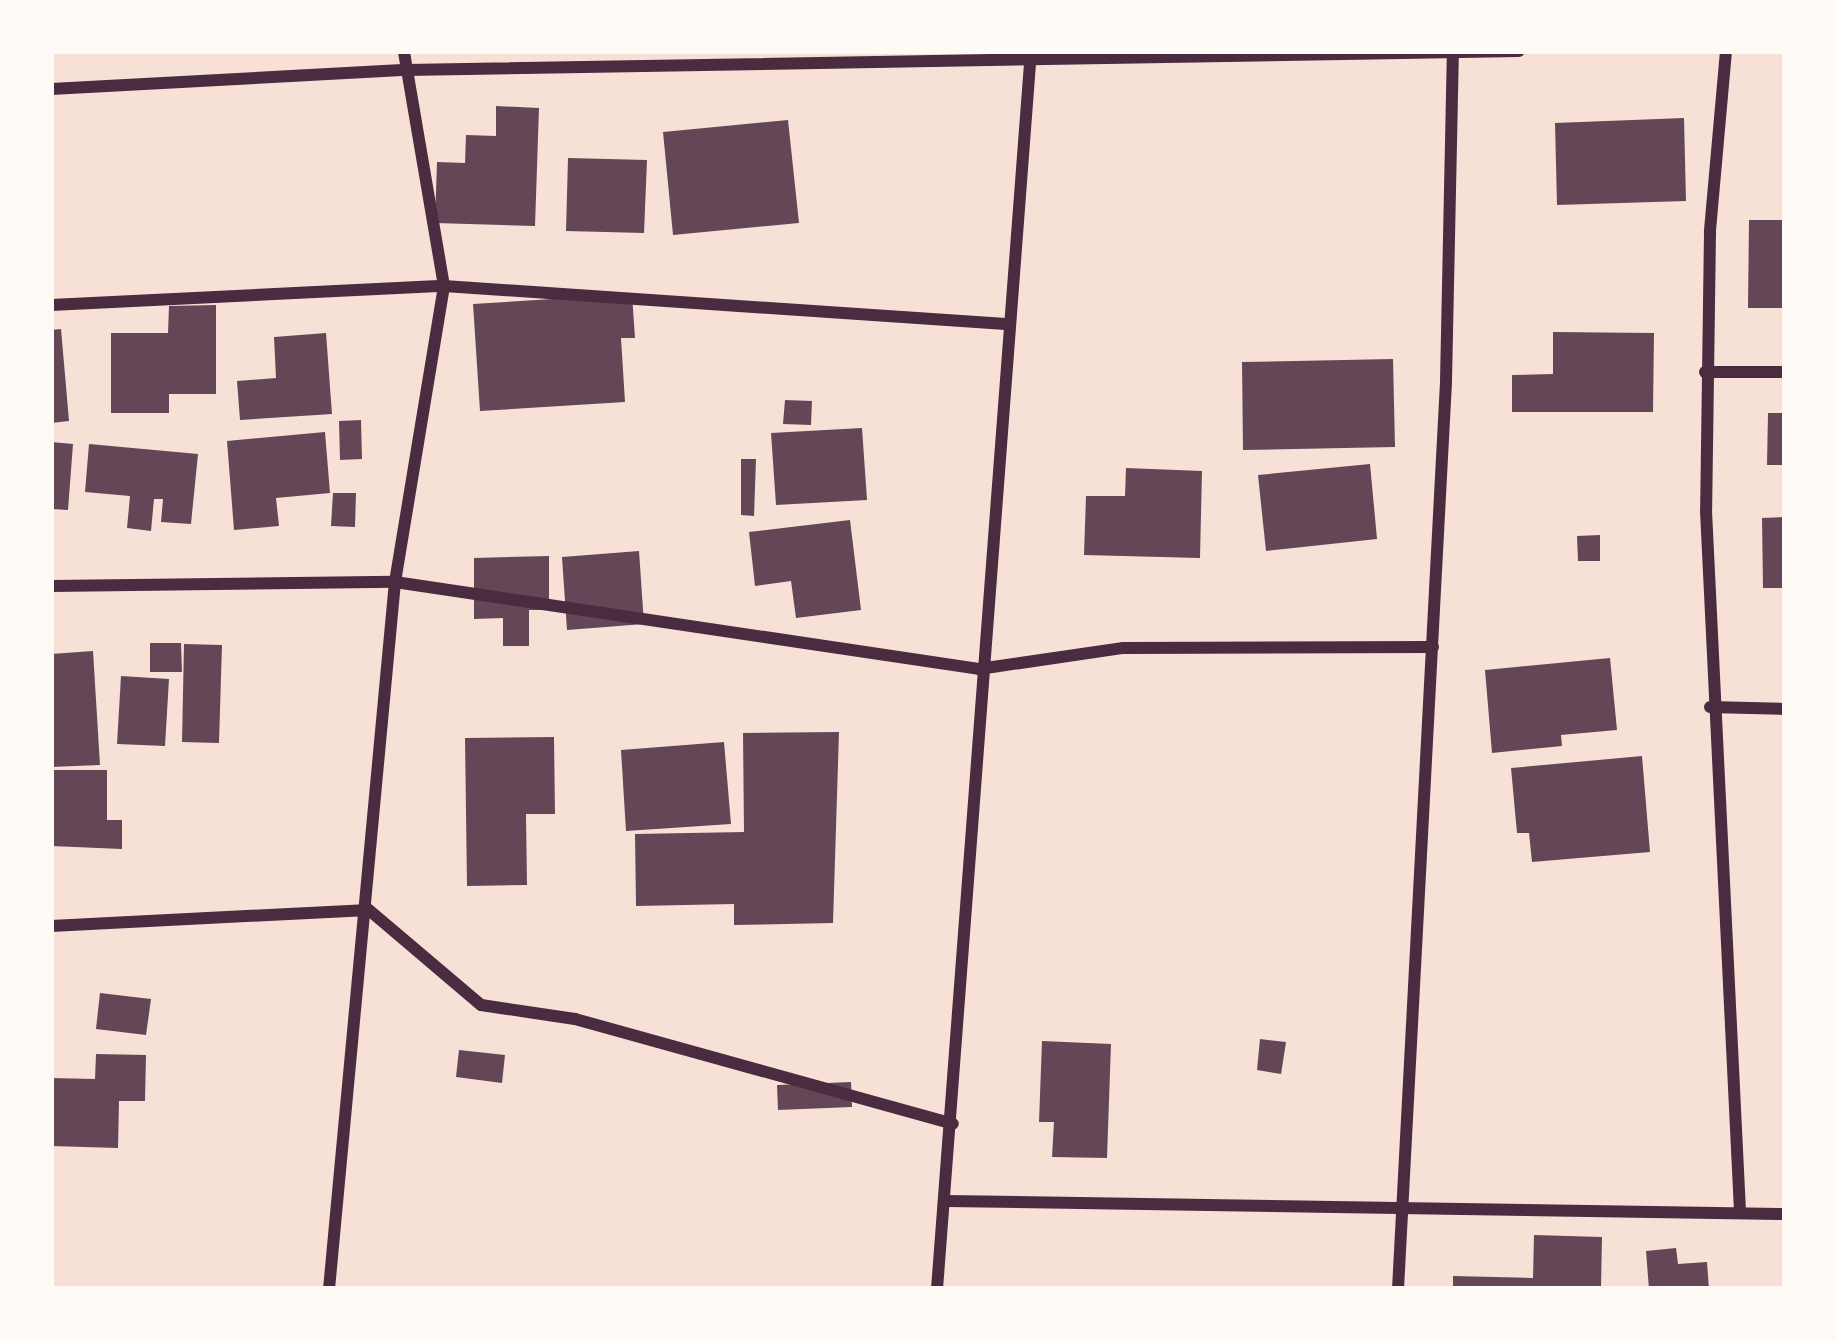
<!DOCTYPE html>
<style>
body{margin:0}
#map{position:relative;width:1836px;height:1340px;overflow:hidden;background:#f7e1d7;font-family:"Public Sans",sans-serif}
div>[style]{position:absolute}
.building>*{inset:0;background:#644757}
.minor>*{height:12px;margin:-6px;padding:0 6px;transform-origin:6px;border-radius:6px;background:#4a2c40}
span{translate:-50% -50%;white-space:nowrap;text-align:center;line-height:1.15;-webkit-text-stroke:10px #fffaf5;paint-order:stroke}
.frame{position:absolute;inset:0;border:54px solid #fffaf5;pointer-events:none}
</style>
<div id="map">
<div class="building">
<div style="clip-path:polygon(496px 106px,539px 108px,535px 226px,435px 223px,437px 162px,465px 163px,466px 135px,496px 136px)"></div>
<div style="clip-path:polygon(1684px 118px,1686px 201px,1557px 205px,1555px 123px)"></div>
<div style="clip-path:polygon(788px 120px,799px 223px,673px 235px,663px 132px)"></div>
<div style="clip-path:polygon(568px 158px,647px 160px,644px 233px,566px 231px)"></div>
<div style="clip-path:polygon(1749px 220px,1785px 220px,1785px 308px,1748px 308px)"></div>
<div style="clip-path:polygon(632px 294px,635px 338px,621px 338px,625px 402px,480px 411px,473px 304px)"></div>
<div style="clip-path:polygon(216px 305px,216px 394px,169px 394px,169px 413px,111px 413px,111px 333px,168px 333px,169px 306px)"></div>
<div style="clip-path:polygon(61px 329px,69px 421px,51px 423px,51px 330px)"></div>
<div style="clip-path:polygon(1553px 332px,1654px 333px,1653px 412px,1512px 412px,1512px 375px,1553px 374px)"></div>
<div style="clip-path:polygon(326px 333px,332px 414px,240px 420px,237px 381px,276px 378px,274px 337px)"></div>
<div style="clip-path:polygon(1393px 359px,1395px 447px,1243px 450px,1242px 362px)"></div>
<div style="clip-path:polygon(785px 400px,812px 401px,811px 425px,783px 424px)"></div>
<div style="clip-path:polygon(1768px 413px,1785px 413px,1785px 465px,1767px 465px)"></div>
<div style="clip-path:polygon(361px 420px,362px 459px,340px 460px,339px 421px)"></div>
<div style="clip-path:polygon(862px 428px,867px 500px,776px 505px,771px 433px)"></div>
<div style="clip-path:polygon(325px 432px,330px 493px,276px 498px,279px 526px,234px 530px,227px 441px)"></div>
<div style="clip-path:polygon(51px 442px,73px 444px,68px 510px,51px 509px)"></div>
<div style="clip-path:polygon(89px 444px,198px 454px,191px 524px,161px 522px,163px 499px,154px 499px,151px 531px,127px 528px,130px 496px,85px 492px)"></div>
<div style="clip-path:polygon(741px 459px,756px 459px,754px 516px,741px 515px)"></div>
<div style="clip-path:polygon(1370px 464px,1377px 539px,1266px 551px,1258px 475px)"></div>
<div style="clip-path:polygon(1126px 468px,1202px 471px,1200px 558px,1084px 555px,1086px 496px,1125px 496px)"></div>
<div style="clip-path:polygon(333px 493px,356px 493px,355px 527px,331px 526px)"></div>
<div style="clip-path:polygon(1785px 517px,1785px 588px,1763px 588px,1762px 518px)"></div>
<div style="clip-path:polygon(850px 520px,861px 610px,796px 618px,791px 581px,755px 586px,749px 532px)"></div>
<div style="clip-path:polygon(1600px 535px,1600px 561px,1578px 561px,1577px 536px)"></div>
<div style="clip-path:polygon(639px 551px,644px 624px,567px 630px,562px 557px)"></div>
<div style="clip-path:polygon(549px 556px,549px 610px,529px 610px,529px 646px,503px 646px,503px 618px,474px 619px,474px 558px)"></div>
<div style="clip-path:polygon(150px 643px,181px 643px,182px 672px,150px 672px)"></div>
<div style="clip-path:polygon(184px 644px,222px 645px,219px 743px,182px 742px)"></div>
<div style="clip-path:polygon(93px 651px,100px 765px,51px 767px,51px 654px)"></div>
<div style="clip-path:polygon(1610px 658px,1617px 730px,1561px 735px,1562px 746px,1492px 753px,1485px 670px)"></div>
<div style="clip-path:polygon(121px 676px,169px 679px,165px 746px,117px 744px)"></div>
<div style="clip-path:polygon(839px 732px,833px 923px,734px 925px,734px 904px,636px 906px,635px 834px,744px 832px,743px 733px)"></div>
<div style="clip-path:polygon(554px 737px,555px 814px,526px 814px,527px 885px,467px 886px,465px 738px)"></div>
<div style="clip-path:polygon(724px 742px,731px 824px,626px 831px,621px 750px)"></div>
<div style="clip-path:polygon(1642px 756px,1650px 852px,1532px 862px,1529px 833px,1517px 833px,1511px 768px)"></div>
<div style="clip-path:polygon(51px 770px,107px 770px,107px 820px,122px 820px,122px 849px,51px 846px)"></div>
<div style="clip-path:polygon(100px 993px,151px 999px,146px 1035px,96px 1029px)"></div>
<div style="clip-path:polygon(1260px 1039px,1286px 1042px,1281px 1074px,1257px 1070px)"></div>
<div style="clip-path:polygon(1042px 1041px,1111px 1044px,1107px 1158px,1052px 1157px,1054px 1122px,1039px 1122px)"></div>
<div style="clip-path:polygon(459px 1050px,505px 1055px,502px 1083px,456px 1077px)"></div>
<div style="clip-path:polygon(96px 1054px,146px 1055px,145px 1101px,119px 1101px,118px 1148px,51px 1146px,51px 1078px,95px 1079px)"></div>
<div style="clip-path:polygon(851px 1082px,852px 1107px,778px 1110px,777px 1085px)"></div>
<div style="clip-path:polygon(1534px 1235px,1602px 1237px,1601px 1289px,1453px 1289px,1453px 1276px,1533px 1278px)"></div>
<div style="clip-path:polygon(1676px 1248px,1678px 1264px,1707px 1262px,1709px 1289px,1649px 1289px,1646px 1251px)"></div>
</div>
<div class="minor">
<div style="left:1726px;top:51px;width:182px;rotate:95.1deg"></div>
<div style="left:1710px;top:232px;width:279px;rotate:90.8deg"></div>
<div style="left:1706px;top:511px;width:702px;rotate:87.22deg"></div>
<div style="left:51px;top:89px;width:356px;rotate:-3.1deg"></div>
<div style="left:406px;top:70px;width:1113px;rotate:-0.98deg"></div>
<div style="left:51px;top:305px;width:393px;rotate:-2.8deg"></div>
<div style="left:444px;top:286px;width:563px;rotate:3.87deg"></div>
<div style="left:1705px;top:372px;width:80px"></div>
<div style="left:51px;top:586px;width:344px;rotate:-0.7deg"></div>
<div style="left:395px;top:582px;width:590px;rotate:8.47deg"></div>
<div style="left:979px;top:669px;width:146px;rotate:-8.3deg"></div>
<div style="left:1123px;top:648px;width:310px;rotate:-0.2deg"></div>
<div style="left:1710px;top:707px;width:75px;rotate:1.5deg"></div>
<div style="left:51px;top:926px;width:318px;rotate:-2.9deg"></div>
<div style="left:369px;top:910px;width:147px;rotate:40.3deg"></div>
<div style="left:481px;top:1005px;width:95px;rotate:8.5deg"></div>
<div style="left:575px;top:1019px;width:392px;rotate:15.5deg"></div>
<div style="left:947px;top:1201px;width:838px;rotate:0.89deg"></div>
<div style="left:329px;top:1289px;width:710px;rotate:-84.67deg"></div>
<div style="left:395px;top:582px;width:300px;rotate:-80.6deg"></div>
<div style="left:444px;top:286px;width:238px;rotate:-99.7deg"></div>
<div style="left:937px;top:1289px;width:1242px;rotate:-85.66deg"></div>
<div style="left:1398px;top:1289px;width:909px;rotate:-86.97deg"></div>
<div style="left:1446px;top:381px;width:328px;rotate:-88.8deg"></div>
</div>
<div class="frame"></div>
</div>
